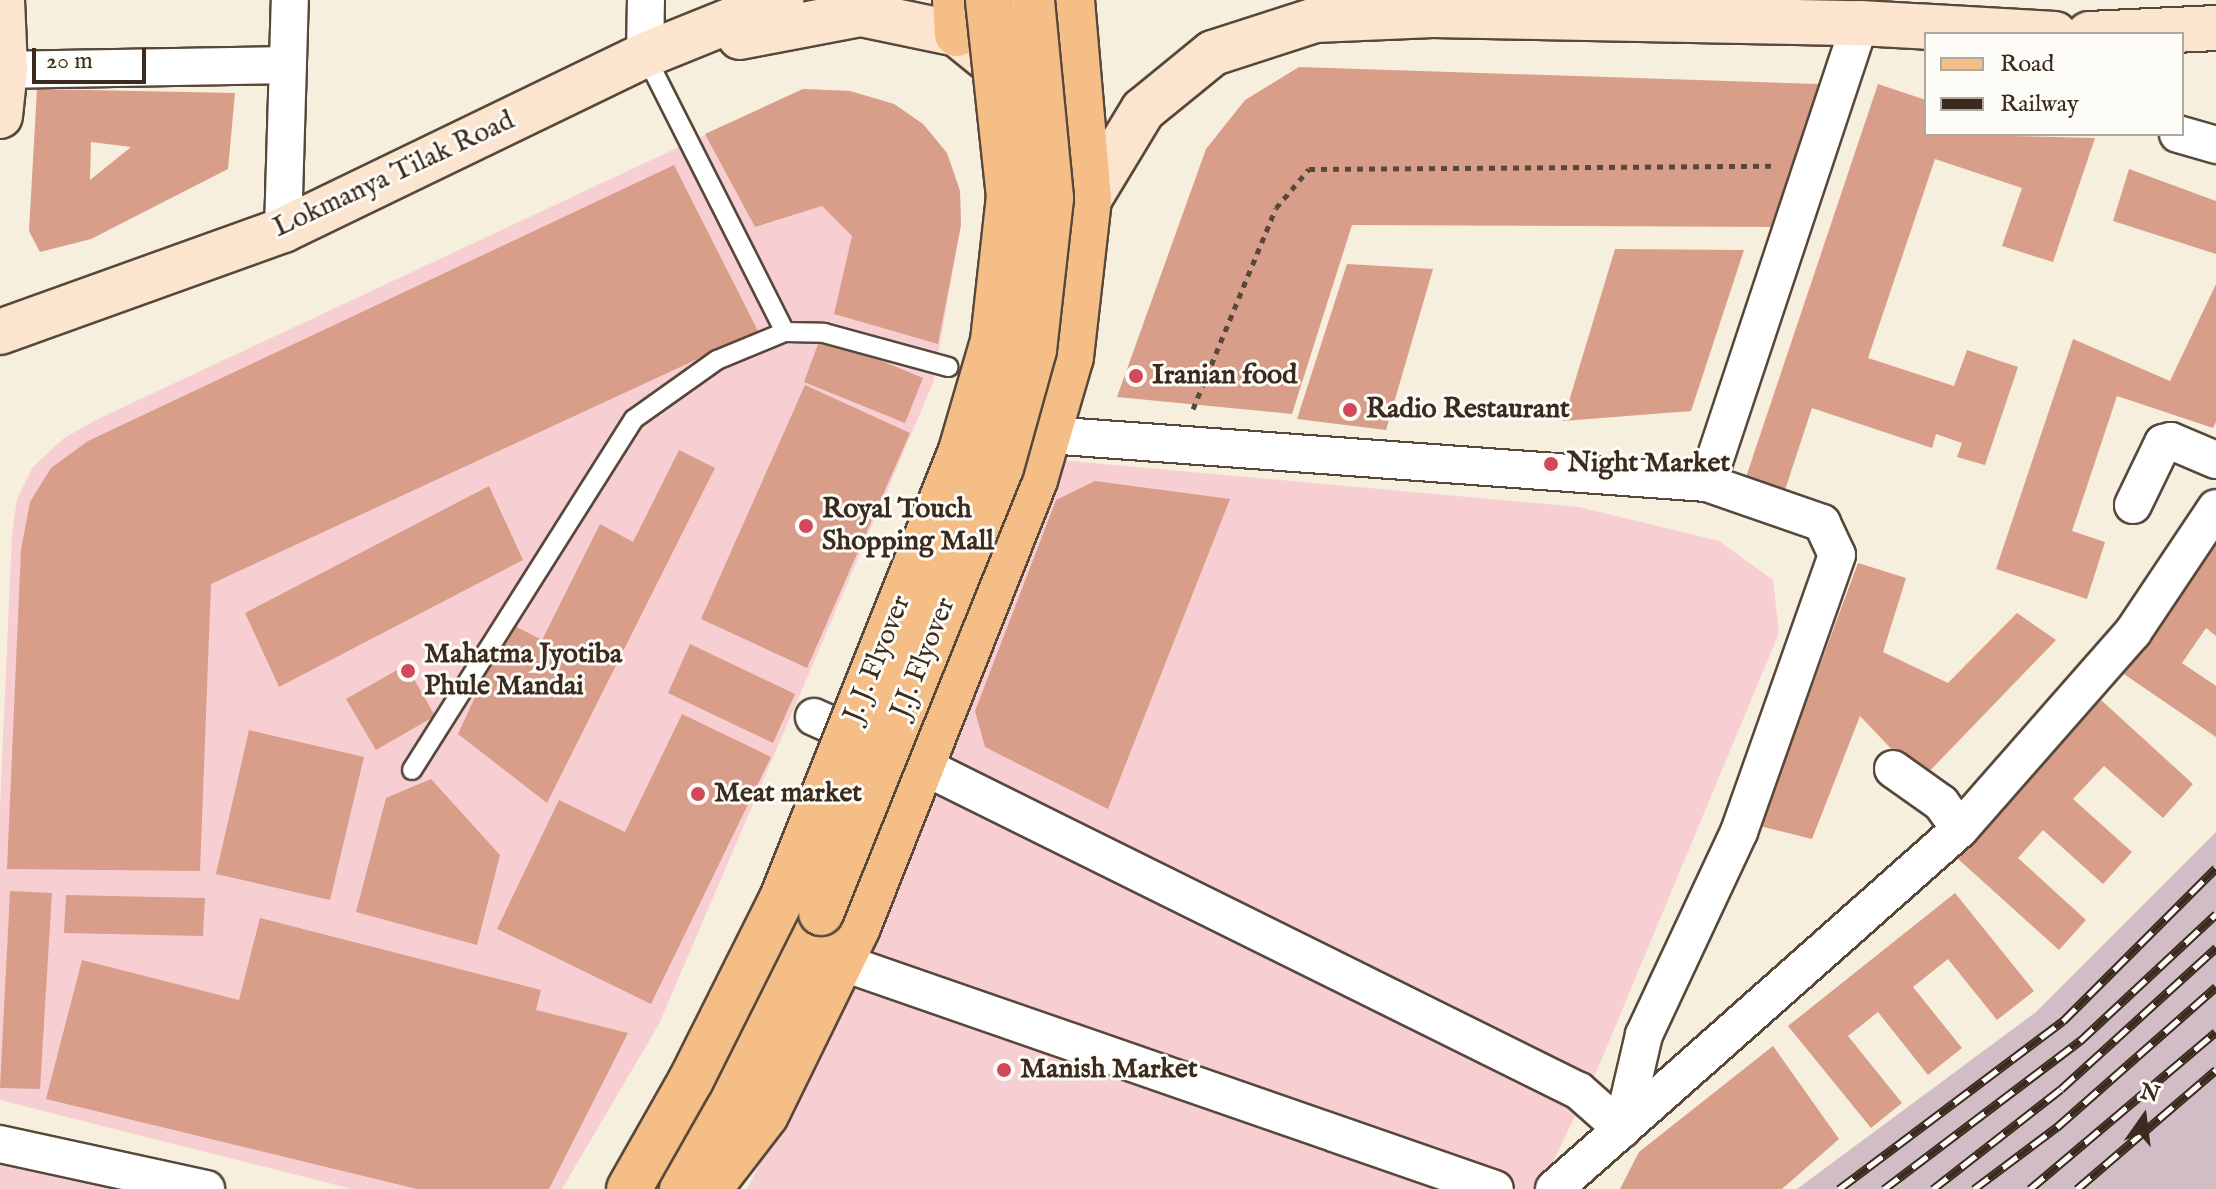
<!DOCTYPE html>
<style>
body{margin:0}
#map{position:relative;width:2216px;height:1189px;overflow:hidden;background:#f6efdd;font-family:"IM FELL English",serif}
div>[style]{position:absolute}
.built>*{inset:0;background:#f7cfd2}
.industrial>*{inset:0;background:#d2bdc6}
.building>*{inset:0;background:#d89e89}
.path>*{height:5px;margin-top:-2.5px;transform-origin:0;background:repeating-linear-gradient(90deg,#57483b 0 6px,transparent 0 12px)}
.roads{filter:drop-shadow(2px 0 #57483b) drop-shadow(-2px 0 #57483b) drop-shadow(0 2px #57483b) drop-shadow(0 -2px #57483b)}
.lane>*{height:18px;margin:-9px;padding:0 9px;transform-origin:9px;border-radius:9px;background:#fff}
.street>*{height:36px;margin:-18px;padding:0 18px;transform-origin:18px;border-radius:18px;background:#fff}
.secondary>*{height:44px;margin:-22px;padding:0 22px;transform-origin:22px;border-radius:22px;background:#fbe5cf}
.primary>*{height:44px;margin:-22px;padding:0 22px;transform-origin:22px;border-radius:22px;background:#f6be87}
.rail>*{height:9px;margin-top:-4.5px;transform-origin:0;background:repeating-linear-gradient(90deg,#fdfcf7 0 18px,#3b2a1e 0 36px);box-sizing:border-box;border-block:2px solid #3b2a1e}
.bridges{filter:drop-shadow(2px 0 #57483b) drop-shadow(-2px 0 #57483b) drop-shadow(0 2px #57483b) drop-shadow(0 -2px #57483b)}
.primary-bridge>*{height:44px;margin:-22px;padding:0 22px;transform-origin:22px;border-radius:22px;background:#f6be87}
.dots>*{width:22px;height:22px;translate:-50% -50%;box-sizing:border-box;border:4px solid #fdfcf7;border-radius:50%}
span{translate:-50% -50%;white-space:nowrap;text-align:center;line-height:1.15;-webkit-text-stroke:6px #fdfcf7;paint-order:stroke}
.street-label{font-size:28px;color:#3b2a1e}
.poi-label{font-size:28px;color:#3b2a1e;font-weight:700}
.left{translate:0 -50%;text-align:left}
.legend{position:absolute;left:1924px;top:32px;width:260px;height:104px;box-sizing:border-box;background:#fdfcf7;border:2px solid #afa8a0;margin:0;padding:10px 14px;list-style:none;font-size:24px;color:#3b2a1e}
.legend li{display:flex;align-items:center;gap:16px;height:40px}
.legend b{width:40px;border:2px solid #afa8a0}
.north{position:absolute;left:2104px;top:1077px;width:80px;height:80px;-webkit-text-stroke:6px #fdfcf7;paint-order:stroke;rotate:14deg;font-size:22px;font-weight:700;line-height:32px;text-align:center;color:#3b2a1e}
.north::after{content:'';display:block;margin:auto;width:28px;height:36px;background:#3b2a1e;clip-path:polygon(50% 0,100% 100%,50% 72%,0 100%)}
.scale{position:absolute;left:32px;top:48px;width:114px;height:36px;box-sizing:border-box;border:4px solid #3b2a1e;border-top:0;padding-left:10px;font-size:24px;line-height:28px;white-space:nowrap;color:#3b2a1e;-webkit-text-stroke:6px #fdfcf7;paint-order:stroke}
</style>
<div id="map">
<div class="built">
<div style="clip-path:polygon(803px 89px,850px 91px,894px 104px,923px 124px,947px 153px,960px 191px,961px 225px,933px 383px,659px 1024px,562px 1189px,352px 1189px,0 1100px,0 807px,12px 534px,17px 499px,33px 467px,64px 438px,100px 418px)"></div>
<div style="clip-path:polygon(1060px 460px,1579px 507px,1719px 541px,1773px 580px,1779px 633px,1598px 1068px,1541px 1187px,1545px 1189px,747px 1189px,864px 953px)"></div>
<div style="clip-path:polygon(0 1162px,115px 1189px,0 1189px)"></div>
</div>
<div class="industrial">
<div style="clip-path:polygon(2216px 832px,2216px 1189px,1797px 1189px,2036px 1012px)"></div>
</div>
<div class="building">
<div style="clip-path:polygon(1299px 67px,1819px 84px,1783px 227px,1352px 225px,1292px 414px,1117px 397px,1206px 149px,1245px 100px)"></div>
<div style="clip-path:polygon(1878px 84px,1926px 100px,1926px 134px,2095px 138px,2053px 262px,2002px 246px,2022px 188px,1935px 159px,1868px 358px,1954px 386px,1967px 350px,2018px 367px,1985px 465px,1957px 457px,1962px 443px,1936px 434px,1932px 448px,1812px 408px,1782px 499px,1743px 486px)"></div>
<div style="clip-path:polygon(evenodd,37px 89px,235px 93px,228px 169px,91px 239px,40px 252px,29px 231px,37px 89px,91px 142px,131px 147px,90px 180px,91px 142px)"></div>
<div style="clip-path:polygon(803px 89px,850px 91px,894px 104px,923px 124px,947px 153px,960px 191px,961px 225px,938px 344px,834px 314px,852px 236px,822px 206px,755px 227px,705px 134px)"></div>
<div style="clip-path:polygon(674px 165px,758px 331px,211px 584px,200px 871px,7px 869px,21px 549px,30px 502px,51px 468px,88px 441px)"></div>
<div style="clip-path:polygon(2129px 169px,2216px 201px,2216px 254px,2113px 221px)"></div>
<div style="clip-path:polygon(1615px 249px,1744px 250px,1691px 411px,1563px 421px)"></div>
<div style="clip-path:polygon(1347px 264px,1433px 269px,1386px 430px,1297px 419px)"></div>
<div style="clip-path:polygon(2216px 284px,2216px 422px,2213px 428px,2117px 396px,2072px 531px,2105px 542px,2087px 599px,1996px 569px,2073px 339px,2170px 381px)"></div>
<div style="clip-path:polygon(821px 336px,923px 378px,905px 423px,804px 382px)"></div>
<div style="clip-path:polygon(805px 385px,910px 433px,807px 668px,701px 619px)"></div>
<div style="clip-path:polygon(679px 450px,715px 468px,547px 803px,458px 734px,509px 623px,542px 640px,600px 524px,633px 542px)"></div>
<div style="clip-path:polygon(1095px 481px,1230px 499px,1108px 809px,985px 747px,975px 711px,1056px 500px)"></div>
<div style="clip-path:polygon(489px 486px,523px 560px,279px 687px,245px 613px)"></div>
<div style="clip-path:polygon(2216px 535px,2216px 636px,2206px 628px,2182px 663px,2216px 686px,2216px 737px,2121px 672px)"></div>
<div style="clip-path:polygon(1858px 563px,1906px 578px,1883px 652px,1948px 683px,2017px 613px,2056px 640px,1921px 780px,1860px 716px,1812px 839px,1760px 826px)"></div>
<div style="clip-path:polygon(690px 644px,795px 694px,773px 743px,668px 693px)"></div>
<div style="clip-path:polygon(406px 665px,435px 716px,376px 750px,346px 699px)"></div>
<div style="clip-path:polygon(2101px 700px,2193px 784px,2163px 818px,2104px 766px,2073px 799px,2132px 852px,2103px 884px,2043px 830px,2018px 858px,2086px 920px,2059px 950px,1957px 858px)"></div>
<div style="clip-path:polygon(682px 714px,771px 757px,651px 1004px,497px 929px,559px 800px,625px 832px)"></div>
<div style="clip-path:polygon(249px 730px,364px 757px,330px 900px,216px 874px)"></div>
<div style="clip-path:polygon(431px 779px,500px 855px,477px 945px,356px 912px,386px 798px)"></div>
<div style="clip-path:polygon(10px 891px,52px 893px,40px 1089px,0 1088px)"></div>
<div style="clip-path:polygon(1955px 893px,2034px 991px,1997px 1020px,1948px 959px,1913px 987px,1962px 1048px,1928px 1075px,1878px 1012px,1848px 1036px,1902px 1103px,1871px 1128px,1788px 1026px)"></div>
<div style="clip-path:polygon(66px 895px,205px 898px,203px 936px,64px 933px)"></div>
<div style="clip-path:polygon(260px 918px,541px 990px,536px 1010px,628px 1033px,549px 1189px,417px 1189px,46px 1099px,82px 960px,239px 1000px)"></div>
<div style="clip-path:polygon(1773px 1046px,1839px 1139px,1782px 1189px,1620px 1189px,1639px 1152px)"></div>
</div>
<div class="path">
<div style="left:1193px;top:409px;width:217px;rotate:-67.6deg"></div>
<div style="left:1276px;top:208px;width:51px;rotate:-49.8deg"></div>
<div style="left:1309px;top:169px;width:465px;rotate:-0.4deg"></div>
</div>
<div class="roads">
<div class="lane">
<div style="left:785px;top:332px;width:39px;rotate:1deg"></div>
<div style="left:824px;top:333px;width:129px;rotate:15.3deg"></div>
<div style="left:412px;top:770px;width:415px;rotate:-57.7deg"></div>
<div style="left:634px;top:419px;width:102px;rotate:-35.4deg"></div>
<div style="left:717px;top:360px;width:74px;rotate:-22.4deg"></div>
<div style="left:785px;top:332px;width:310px;rotate:-116.8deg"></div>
</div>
<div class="street">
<div style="left:645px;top:55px;width:55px;rotate:-89deg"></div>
<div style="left:0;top:70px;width:288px;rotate:-1deg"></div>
<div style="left:2178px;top:134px;width:40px;rotate:16deg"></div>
<div style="left:283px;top:230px;width:230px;rotate:-88.3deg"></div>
<div style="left:1048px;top:435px;width:661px;rotate:4.17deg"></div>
<div style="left:1707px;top:483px;width:122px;rotate:19.2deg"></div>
<div style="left:1822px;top:523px;width:35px;rotate:65deg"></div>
<div style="left:1837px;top:555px;width:294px;rotate:109.5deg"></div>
<div style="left:1739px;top:832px;width:224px;rotate:115.1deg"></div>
<div style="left:1644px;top:1035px;width:97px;rotate:103.2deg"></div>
<div style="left:1707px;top:483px;width:485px;rotate:-71.6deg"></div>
<div style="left:2133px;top:505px;width:69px;rotate:-64.2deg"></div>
<div style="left:2163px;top:443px;width:8px;rotate:-14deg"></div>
<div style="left:2171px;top:441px;width:49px;rotate:22.9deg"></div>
<div style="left:814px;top:717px;width:117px;rotate:24.2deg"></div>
<div style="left:921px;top:765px;width:734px;rotate:26.36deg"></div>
<div style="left:1579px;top:1091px;width:57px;rotate:41.5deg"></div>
<div style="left:1893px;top:769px;width:59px;rotate:35.3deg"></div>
<div style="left:1941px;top:803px;width:32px;rotate:54deg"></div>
<div style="left:841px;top:962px;width:692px;rotate:19.14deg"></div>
<div style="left:0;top:1144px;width:211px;rotate:12.3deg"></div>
<div style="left:1554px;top:1189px;width:543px;rotate:-41.56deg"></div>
<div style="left:1960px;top:829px;width:262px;rotate:-48.7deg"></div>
<div style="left:2133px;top:632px;width:149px;rotate:-56.2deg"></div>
</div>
<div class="secondary">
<div style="left:2089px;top:34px;width:127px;rotate:-2.7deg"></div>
<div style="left:740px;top:37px;width:123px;rotate:-10.8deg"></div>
<div style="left:861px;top:14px;width:98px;rotate:11.8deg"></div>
<div style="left:957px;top:34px;width:38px;rotate:39deg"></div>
<div style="left:0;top:116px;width:47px;rotate:-83.9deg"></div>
<div style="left:5px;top:69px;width:69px;rotate:-92.5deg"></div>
<div style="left:1089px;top:199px;width:104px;rotate:-58.8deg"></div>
<div style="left:1143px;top:110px;width:90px;rotate:-39.2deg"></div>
<div style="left:1213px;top:53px;width:107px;rotate:-17.9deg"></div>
<div style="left:1315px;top:20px;width:118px;rotate:-2.4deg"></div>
<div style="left:1433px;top:15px;width:427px;rotate:1.1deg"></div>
<div style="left:1860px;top:23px;width:195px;rotate:3.2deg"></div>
<div style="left:0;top:332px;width:301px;rotate:-19.8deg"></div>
<div style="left:283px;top:230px;width:402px;rotate:-25.8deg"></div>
<div style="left:645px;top:55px;width:147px;rotate:-22deg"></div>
</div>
<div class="primary">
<div style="left:955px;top:0;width:34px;rotate:87deg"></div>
<div style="left:682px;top:1189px;width:309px;rotate:-63.3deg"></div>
<div style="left:709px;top:1189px;width:93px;rotate:-52.4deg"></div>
<div style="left:766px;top:1115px;width:209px;rotate:-63.9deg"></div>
<div style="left:858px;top:927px;width:481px;rotate:-68.4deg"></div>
<div style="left:1035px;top:480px;width:128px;rotate:-73.7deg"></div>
<div style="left:1071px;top:357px;width:159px;rotate:-83.5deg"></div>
<div style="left:1089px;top:199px;width:200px;rotate:-94.9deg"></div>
</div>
</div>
<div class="rail">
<div style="left:1839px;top:1189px;width:280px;rotate:-36.9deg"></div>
<div style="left:2063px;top:1021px;width:216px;rotate:-45deg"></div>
<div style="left:1884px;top:1189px;width:246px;rotate:-37.1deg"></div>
<div style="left:2080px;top:1041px;width:186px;rotate:-43deg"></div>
<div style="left:1933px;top:1189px;width:162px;rotate:-38deg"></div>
<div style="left:2061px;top:1089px;width:210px;rotate:-42.3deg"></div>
<div style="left:1974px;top:1189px;width:104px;rotate:-36.8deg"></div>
<div style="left:2057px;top:1127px;width:212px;rotate:-41.4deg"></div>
<div style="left:2030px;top:1189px;width:243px;rotate:-40.2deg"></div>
<div style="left:2077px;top:1189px;width:183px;rotate:-40.6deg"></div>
</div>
<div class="bridges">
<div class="primary-bridge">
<div style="left:821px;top:913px;width:480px;rotate:-68deg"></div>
<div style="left:1001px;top:468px;width:123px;rotate:-74.4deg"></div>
<div style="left:1034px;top:350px;width:153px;rotate:-83.6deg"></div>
<div style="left:1051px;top:198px;width:199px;rotate:-95.5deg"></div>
<div style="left:629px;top:1189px;width:125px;rotate:-60.4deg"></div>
<div style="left:691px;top:1080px;width:206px;rotate:-63.4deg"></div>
<div style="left:783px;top:896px;width:476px;rotate:-68.2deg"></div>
<div style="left:960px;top:454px;width:118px;rotate:-73.7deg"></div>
<div style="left:993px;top:341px;width:145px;rotate:-83.7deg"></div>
<div style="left:1009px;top:197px;width:198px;rotate:-96.1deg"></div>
</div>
</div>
<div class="dots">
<div style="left:1136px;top:376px;background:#d1495b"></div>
<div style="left:1350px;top:410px;background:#d1495b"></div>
<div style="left:1551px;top:464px;background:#d1495b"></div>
<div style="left:806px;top:526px;background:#d1495b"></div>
<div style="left:408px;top:671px;background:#d1495b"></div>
<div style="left:698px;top:794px;background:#d1495b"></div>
<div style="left:1004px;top:1070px;background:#d1495b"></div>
</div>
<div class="street-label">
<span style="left:394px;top:175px;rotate:-25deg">Lokmanya Tilak Road</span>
<span style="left:924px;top:658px;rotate:-68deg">J.J. Flyover</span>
<span style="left:878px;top:659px;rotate:-68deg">J. J. Flyover</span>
</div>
<div class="poi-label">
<span class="left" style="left:1152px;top:376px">Iranian food</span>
<span class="left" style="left:1366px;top:410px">Radio Restaurant</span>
<span class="left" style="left:1567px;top:464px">Night Market</span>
<span class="left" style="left:822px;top:526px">Royal Touch<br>Shopping Mall</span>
<span class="left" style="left:424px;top:671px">Mahatma Jyotiba<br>Phule Mandai</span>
<span class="left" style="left:714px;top:794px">Meat market</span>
<span class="left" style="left:1020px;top:1070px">Manish Market</span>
</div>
<ul class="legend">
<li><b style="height:10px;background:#f6be87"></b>Road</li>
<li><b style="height:10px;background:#3b2a1e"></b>Railway</li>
</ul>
<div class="north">N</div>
<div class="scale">20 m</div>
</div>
